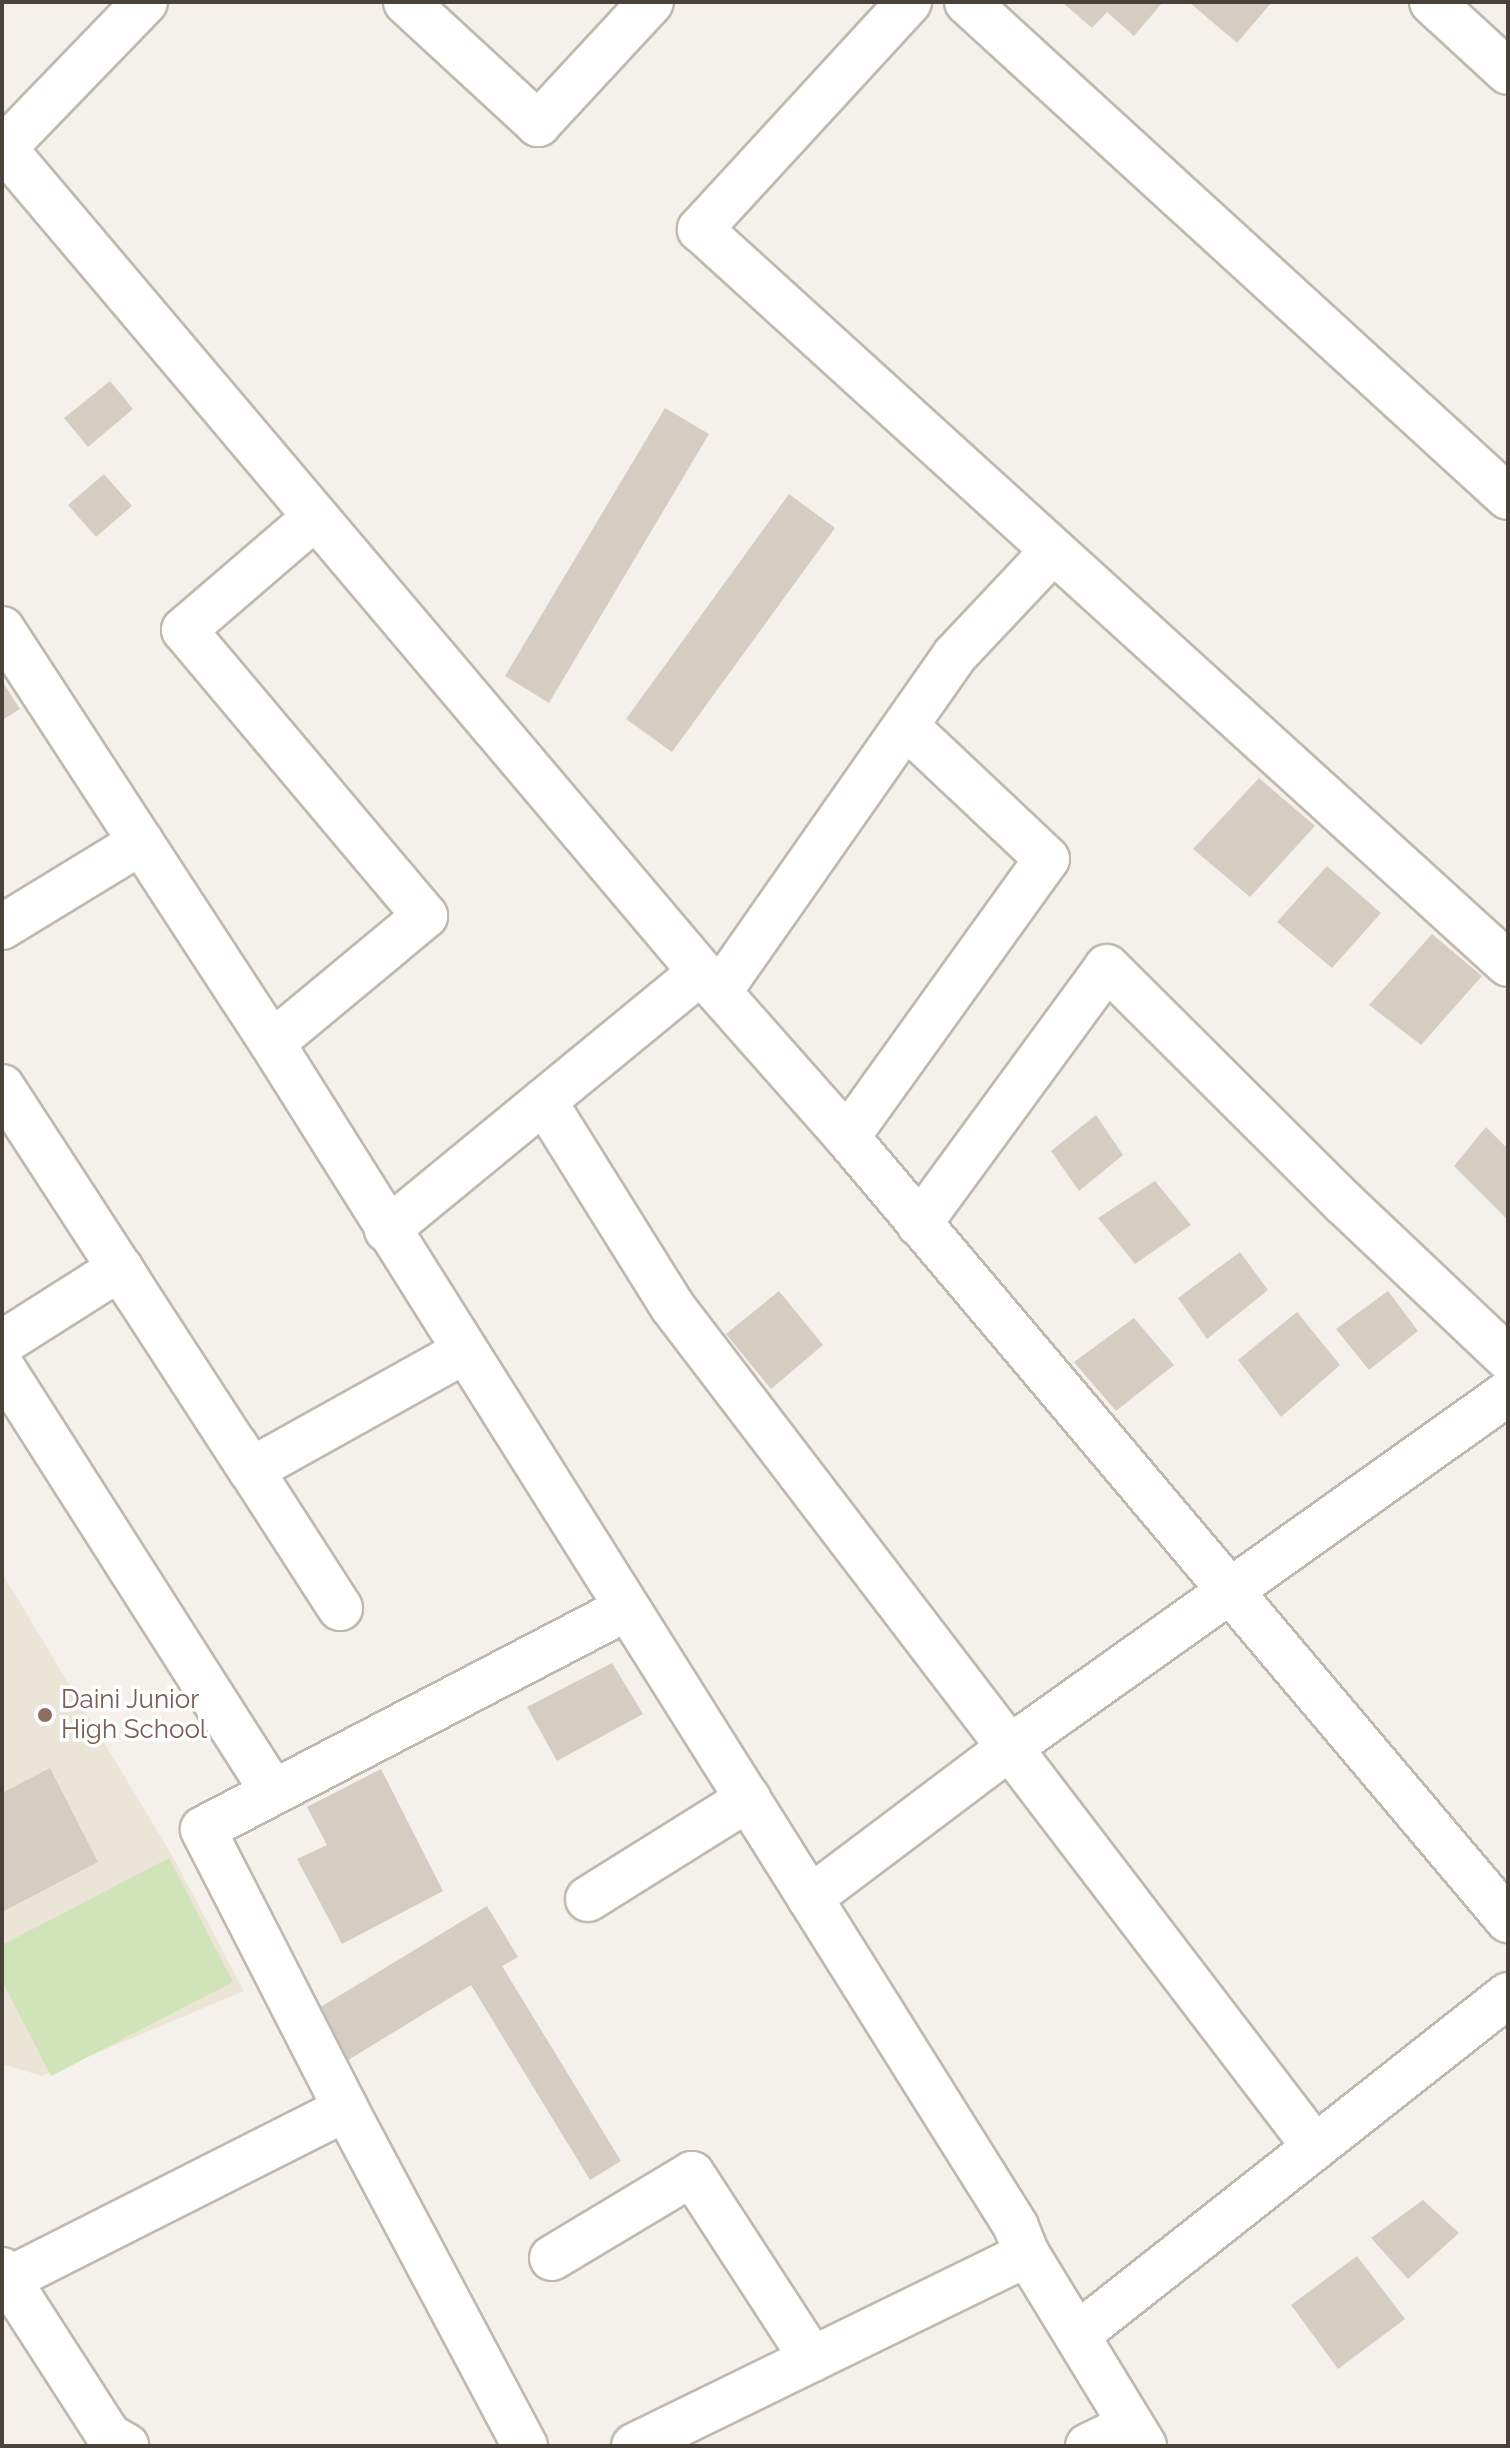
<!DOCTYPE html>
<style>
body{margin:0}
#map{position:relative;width:1510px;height:2448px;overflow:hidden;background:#f4f1ec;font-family:Raleway,sans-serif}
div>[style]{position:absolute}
.education>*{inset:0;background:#ebe5d7}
.green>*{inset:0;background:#d1e3b9}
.building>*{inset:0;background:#d5cdc2}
.roads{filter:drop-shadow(2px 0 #bfb9af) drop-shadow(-2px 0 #bfb9af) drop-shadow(0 2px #bfb9af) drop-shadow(0 -2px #bfb9af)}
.minor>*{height:44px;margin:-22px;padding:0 22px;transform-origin:22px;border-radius:22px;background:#fff}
.dots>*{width:22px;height:22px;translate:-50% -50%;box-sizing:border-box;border:4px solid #fff;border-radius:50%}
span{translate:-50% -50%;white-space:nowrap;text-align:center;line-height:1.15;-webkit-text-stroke:7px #fff;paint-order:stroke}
.education-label{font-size:26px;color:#785e54}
.left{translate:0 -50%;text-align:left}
.frame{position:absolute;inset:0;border:4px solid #48423a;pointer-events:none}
</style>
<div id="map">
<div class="education">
<div style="clip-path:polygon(2px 1573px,173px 1857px,244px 1991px,42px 2076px,2px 2064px)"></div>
</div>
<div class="green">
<div style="clip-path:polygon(169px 1858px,233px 1982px,51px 2076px,2px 1981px,2px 1945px)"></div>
</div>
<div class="building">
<div style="clip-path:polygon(1062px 2px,1163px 2px,1134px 36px,1107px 12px,1092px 28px)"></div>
<div style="clip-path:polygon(1189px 2px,1272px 2px,1237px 43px)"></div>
<div style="clip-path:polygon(110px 381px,133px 409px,88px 447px,64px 418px)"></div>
<div style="clip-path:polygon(665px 408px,709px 434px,549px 703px,505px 676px)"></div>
<div style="clip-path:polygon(104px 474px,132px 506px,96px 537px,68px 505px)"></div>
<div style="clip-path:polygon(789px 494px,835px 528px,672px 752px,626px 719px)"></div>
<div style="clip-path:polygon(2px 681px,20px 709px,2px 720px)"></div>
<div style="clip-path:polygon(1259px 778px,1315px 826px,1250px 897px,1193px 849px)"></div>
<div style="clip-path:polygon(1327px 866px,1381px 913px,1332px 968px,1277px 922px)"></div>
<div style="clip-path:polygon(1432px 934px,1482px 976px,1421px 1045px,1369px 1005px)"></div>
<div style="clip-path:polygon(1096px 1115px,1123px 1155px,1079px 1191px,1051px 1151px)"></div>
<div style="clip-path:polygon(1486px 1127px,1508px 1149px,1508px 1220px,1454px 1166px)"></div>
<div style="clip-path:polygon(1155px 1181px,1191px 1225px,1135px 1264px,1098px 1218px)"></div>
<div style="clip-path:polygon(1240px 1252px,1268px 1290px,1207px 1339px,1178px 1298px)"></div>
<div style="clip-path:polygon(779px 1291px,823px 1345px,771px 1389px,726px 1334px)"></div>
<div style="clip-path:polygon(1388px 1291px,1418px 1331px,1369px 1370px,1336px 1329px)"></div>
<div style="clip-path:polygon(1297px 1312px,1340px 1365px,1281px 1417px,1238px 1360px)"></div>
<div style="clip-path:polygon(1134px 1318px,1174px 1365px,1116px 1411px,1074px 1362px)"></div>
<div style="clip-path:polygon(612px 1663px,643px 1714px,557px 1761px,527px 1707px)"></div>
<div style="clip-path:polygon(50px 1768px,98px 1862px,2px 1912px,2px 1793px)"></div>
<div style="clip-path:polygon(381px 1769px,443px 1891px,342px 1944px,297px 1859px,327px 1845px,307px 1807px)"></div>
<div style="clip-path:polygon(487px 1906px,518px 1957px,502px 1966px,621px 2161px,590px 2180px,471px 1985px,345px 2062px,314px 2011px)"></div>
<div style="clip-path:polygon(1423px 2200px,1459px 2233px,1408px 2279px,1371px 2238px)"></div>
<div style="clip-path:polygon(1357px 2256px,1405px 2319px,1338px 2369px,1291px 2305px)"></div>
</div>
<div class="roads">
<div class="minor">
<div style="left:406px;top:2px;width:180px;rotate:42.7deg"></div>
<div style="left:538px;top:124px;width:166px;rotate:-47.2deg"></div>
<div style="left:909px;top:2px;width:309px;rotate:132.6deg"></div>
<div style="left:700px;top:229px;width:1092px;rotate:42.29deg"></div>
<div style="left:967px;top:2px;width:733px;rotate:42.46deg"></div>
<div style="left:1432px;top:2px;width:103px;rotate:42.6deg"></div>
<div style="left:2px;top:146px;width:1082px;rotate:49.76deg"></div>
<div style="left:701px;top:972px;width:220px;rotate:48.5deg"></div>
<div style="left:847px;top:1137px;width:1025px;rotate:49.83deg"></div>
<div style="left:4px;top:148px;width:203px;rotate:-46deg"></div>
<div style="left:2px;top:629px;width:494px;rotate:56.9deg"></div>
<div style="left:272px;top:1043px;width:1010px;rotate:57.82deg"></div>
<div style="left:810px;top:1898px;width:388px;rotate:57.9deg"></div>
<div style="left:1016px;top:2227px;width:29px;rotate:68deg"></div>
<div style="left:1027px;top:2254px;width:225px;rotate:58.6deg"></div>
<div style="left:2px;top:927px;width:163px;rotate:-31.4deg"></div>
<div style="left:719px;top:992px;width:411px;rotate:-55deg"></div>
<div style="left:955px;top:655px;width:143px;rotate:-46.7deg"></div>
<div style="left:272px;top:1043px;width:199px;rotate:-39.7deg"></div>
<div style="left:425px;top:916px;width:374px;rotate:-130.1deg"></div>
<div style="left:184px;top:630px;width:172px;rotate:-40.7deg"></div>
<div style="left:2px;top:1087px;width:457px;rotate:57deg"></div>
<div style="left:251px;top:1470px;width:243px;rotate:-29.1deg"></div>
<div style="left:544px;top:1101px;width:242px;rotate:58deg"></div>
<div style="left:672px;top:1306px;width:1059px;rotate:52.6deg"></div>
<div style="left:847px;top:1137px;width:342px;rotate:-54.3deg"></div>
<div style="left:1047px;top:859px;width:194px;rotate:-136.7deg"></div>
<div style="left:919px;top:1224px;width:318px;rotate:-53.8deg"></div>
<div style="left:1107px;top:967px;width:334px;rotate:44.9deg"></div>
<div style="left:1344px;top:1203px;width:226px;rotate:43.4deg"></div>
<div style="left:387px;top:1230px;width:406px;rotate:-39.4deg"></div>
<div style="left:2px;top:1343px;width:140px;rotate:-32.4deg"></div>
<div style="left:120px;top:1268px;width:31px;rotate:58deg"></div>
<div style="left:2px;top:1367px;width:504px;rotate:57.48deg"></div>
<div style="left:235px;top:1445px;width:194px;rotate:57.2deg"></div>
<div style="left:810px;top:1898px;width:253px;rotate:-37deg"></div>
<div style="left:1012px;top:1746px;width:609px;rotate:-35.44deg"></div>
<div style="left:588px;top:1899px;width:189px;rotate:-32deg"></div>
<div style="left:552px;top:2258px;width:163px;rotate:-31deg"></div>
<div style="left:692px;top:2174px;width:221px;rotate:57deg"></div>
<div style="left:2px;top:2270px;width:197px;rotate:57.2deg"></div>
<div style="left:109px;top:2436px;width:20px;rotate:30deg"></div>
<div style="left:9px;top:2279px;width:377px;rotate:-26.8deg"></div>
<div style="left:1077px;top:2335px;width:549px;rotate:-38.27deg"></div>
<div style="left:525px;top:2446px;width:382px;rotate:-118deg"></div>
<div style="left:346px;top:2109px;width:314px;rotate:-117.1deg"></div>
<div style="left:203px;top:1829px;width:478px;rotate:-27.5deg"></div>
<div style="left:634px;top:2446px;width:437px;rotate:-26deg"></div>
<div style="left:1088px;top:2446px;width:48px;rotate:-26deg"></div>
</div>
</div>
<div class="dots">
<div style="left:45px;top:1715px;background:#8d6e63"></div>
</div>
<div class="education-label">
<span class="left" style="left:61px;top:1715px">Daini Junior<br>High School</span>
</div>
<div class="frame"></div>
</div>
